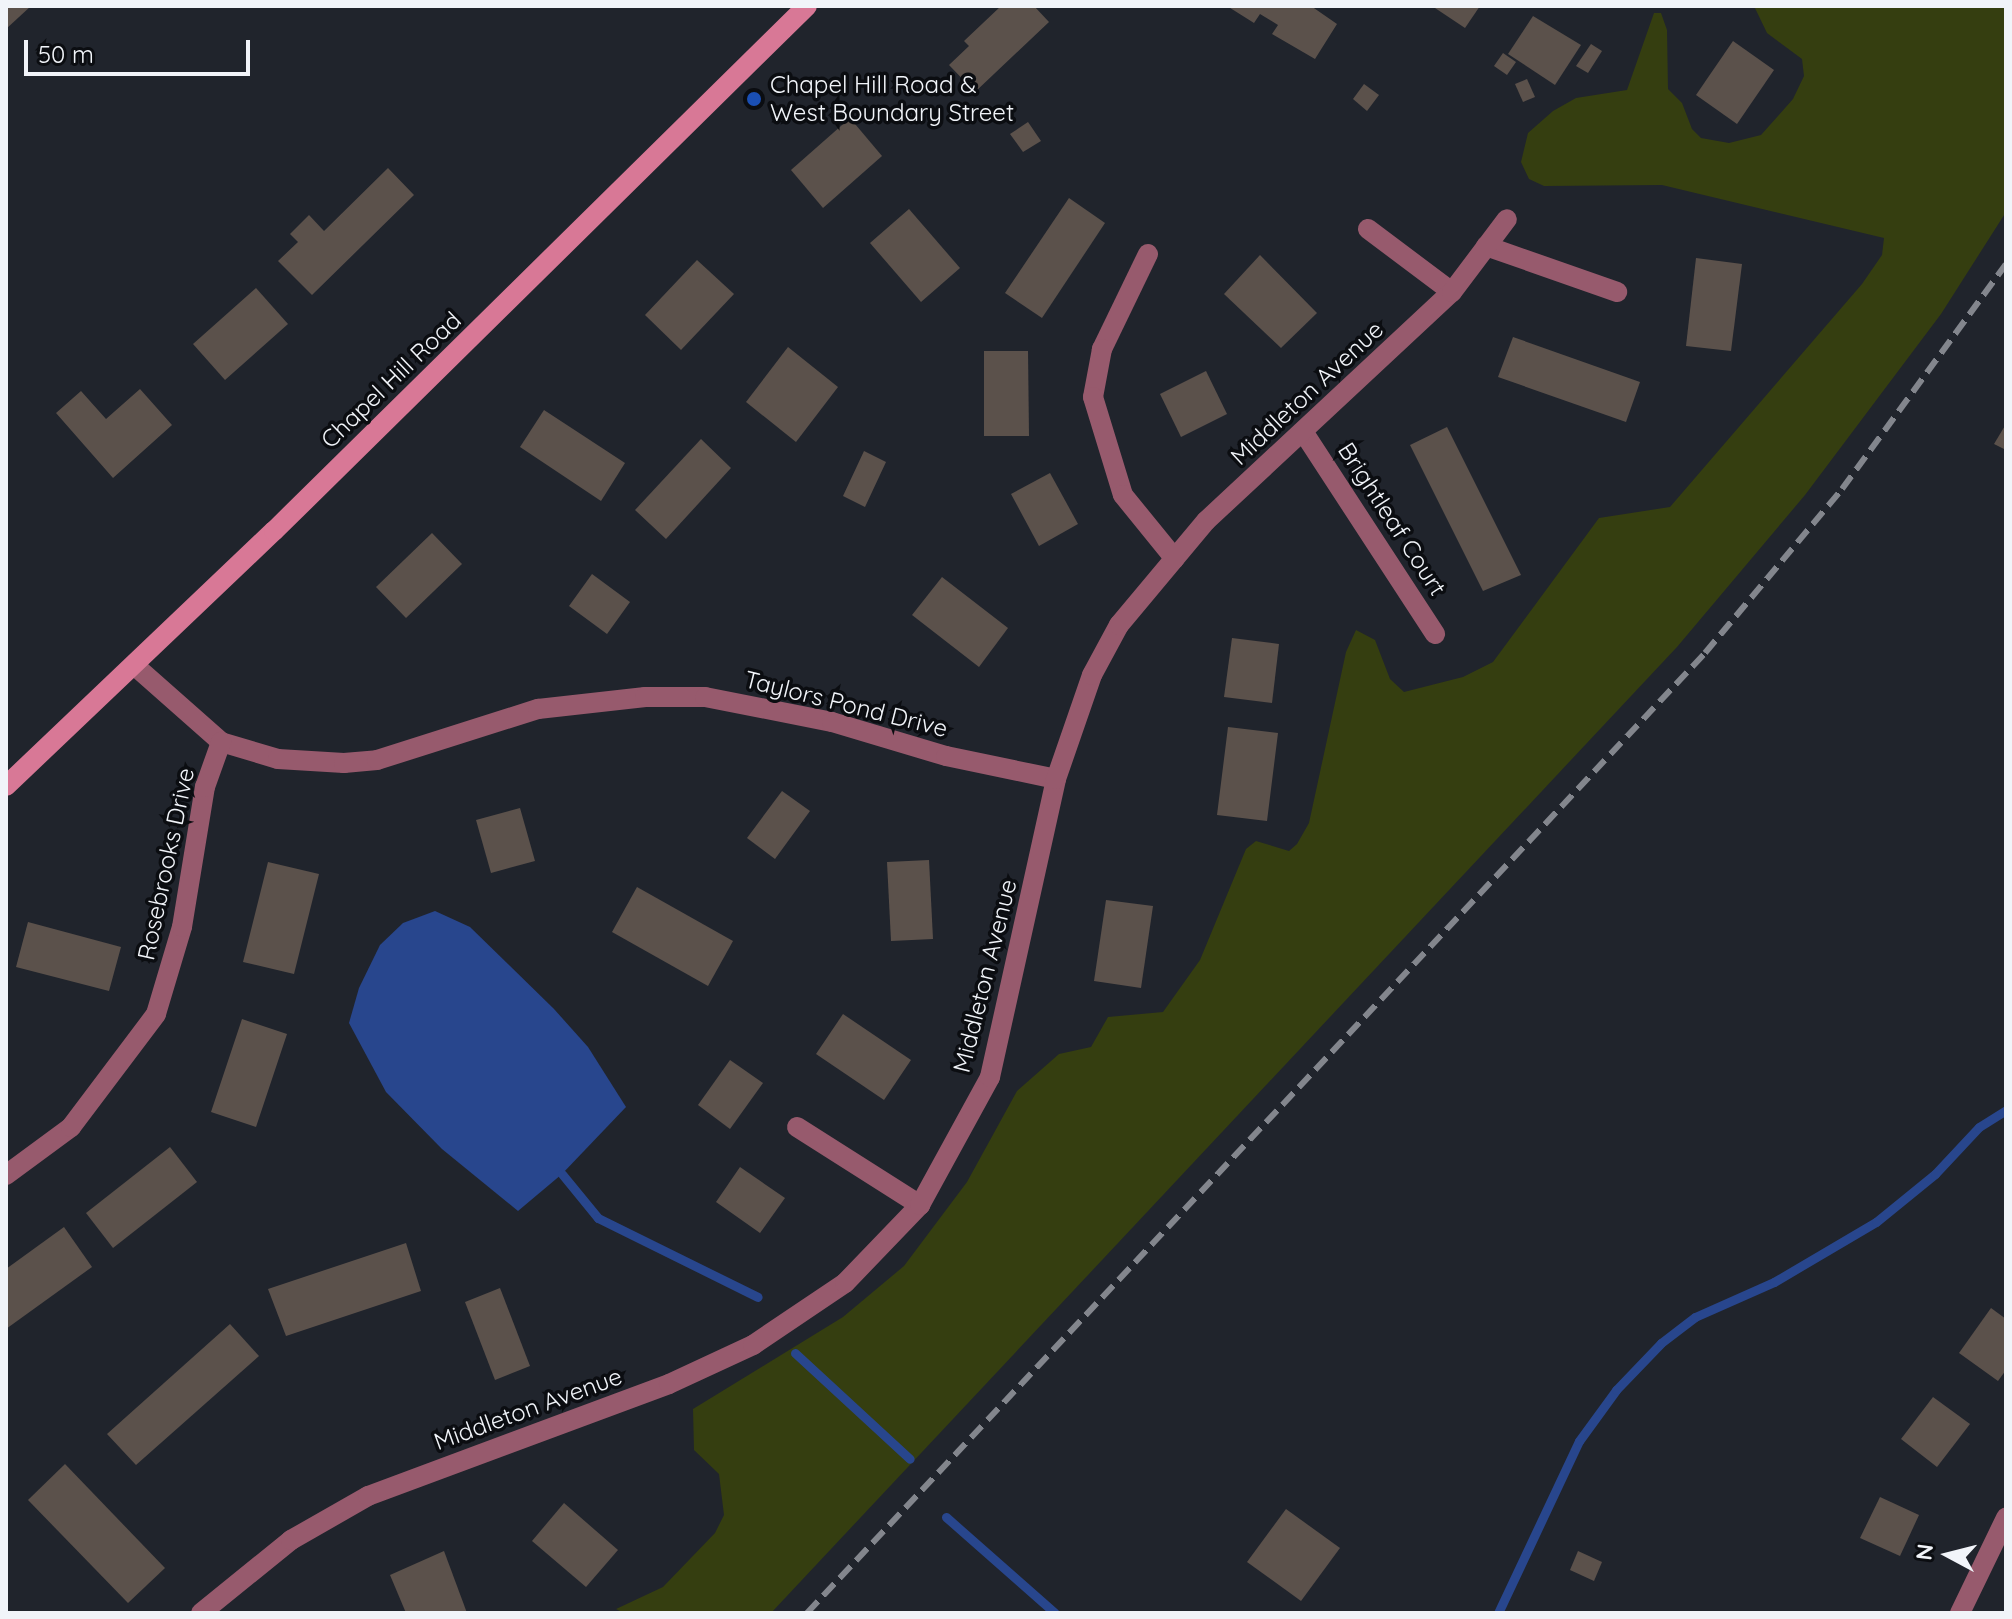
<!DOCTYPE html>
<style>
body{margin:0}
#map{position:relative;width:2012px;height:1619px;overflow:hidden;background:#20242c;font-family:Quicksand,sans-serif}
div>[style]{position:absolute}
.green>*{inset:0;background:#353e10}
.water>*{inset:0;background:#28468d}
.stream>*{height:9px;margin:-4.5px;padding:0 4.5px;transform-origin:4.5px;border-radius:4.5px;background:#28468d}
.building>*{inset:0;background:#5b514b}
.minor>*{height:20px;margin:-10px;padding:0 10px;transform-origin:10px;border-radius:10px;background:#975a6d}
.secondary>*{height:20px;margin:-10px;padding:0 10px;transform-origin:10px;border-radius:10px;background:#d87896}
.rail>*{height:6px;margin-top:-3px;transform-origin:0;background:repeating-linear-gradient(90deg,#83868d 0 16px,transparent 0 24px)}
.dots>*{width:22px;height:22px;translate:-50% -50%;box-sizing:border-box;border:4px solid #0b0d11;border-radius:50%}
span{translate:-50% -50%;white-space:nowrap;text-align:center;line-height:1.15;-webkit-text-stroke:7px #0b0d11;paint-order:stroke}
.poi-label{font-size:24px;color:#f1f4f9}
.left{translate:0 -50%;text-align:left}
.street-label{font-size:24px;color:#f1f4f9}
.frame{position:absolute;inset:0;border:8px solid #f1f4f9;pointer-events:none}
.north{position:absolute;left:1908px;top:1515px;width:80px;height:80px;-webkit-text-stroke:6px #0b0d11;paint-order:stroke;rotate:277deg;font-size:22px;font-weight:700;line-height:32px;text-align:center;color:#f1f4f9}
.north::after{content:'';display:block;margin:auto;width:28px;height:36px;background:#f1f4f9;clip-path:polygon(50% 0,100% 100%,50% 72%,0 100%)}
.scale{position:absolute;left:24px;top:40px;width:226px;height:36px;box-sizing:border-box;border:4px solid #f1f4f9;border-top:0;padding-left:10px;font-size:24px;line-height:28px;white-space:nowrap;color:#f1f4f9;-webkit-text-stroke:6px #0b0d11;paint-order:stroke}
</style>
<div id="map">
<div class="green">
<div style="clip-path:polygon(1754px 6px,2006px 6px,2006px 212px,1941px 314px,1805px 495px,1677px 647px,771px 1613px,624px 1613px,616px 1609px,663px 1587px,715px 1533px,724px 1515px,719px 1474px,694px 1450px,693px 1409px,843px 1317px,904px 1266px,967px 1182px,1017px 1091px,1059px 1054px,1091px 1047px,1108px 1017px,1163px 1012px,1200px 960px,1246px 849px,1256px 841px,1289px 851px,1297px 844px,1309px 823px,1346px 652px,1356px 630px,1375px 640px,1390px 679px,1404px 692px,1463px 677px,1493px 662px,1599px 518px,1670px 507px,1862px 284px,1882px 255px,1884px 238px,1662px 185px,1544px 186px,1529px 179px,1521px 162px,1528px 133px,1553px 111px,1576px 98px,1627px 90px,1654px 13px,1661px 13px,1667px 30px,1668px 89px,1682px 103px,1692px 129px,1701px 138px,1729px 143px,1761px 135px,1793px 99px,1804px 76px,1802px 59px,1767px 33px)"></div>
</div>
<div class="water">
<div style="clip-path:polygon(435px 911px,470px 927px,554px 1009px,588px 1047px,626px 1107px,562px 1174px,518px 1211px,442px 1149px,386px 1092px,349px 1023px,359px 988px,380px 945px,403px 923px)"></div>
</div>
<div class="stream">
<div style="left:562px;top:1174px;width:57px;rotate:50.7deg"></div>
<div style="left:598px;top:1218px;width:178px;rotate:26.3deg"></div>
<div style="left:795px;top:1353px;width:156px;rotate:42.7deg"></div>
<div style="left:946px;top:1517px;width:145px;rotate:41.4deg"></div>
<div style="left:1498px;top:1613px;width:190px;rotate:-64.8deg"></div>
<div style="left:1579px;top:1441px;width:63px;rotate:-54deg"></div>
<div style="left:1616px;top:1390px;width:65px;rotate:-46.2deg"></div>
<div style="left:1661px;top:1343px;width:43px;rotate:-37.4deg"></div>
<div style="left:1695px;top:1317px;width:86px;rotate:-23.9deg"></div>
<div style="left:1774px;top:1282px;width:118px;rotate:-30.5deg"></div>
<div style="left:1876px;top:1222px;width:76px;rotate:-39.1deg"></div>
<div style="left:1935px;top:1174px;width:64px;rotate:-46.9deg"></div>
<div style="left:1979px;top:1127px;width:32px;rotate:-32deg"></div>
</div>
<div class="building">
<div style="clip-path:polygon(6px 6px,31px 6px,6px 29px)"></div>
<div style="clip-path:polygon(1001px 6px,1034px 6px,1049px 22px,975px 92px,949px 65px,969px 46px,964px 41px)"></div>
<div style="clip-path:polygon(1227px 6px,1311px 6px,1337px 24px,1315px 59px,1272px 34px,1278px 25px,1260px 14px,1254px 23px)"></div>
<div style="clip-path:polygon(1432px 6px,1480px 6px,1465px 28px)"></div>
<div style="clip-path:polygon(1533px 16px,1581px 45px,1555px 85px,1508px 54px)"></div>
<div style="clip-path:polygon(1733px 41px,1774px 70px,1737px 124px,1696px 95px)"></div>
<div style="clip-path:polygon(1591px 44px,1602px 51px,1588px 73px,1576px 66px)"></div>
<div style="clip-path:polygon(1503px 53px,1516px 62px,1507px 75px,1494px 66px)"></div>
<div style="clip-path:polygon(1527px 79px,1535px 97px,1523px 102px,1515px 84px)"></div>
<div style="clip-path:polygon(1364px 84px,1379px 95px,1367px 111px,1353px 99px)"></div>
<div style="clip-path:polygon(850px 118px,882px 156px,823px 208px,791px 170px)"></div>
<div style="clip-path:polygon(1028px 122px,1041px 141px,1023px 152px,1010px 134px)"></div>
<div style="clip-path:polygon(388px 168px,414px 195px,312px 295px,278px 261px,298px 242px,290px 234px,309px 215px,324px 231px)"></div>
<div style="clip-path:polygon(1069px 198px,1105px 223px,1042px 318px,1005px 293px)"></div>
<div style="clip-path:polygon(909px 209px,960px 268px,921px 302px,870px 243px)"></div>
<div style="clip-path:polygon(1260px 255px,1317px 313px,1281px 348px,1224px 294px)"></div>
<div style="clip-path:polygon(1696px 258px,1742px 264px,1731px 351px,1686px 346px)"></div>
<div style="clip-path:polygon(697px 260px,734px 294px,681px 350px,645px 315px)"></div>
<div style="clip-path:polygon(256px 288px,288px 324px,225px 380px,193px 344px)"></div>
<div style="clip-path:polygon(1513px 337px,1640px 382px,1626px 422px,1498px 377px)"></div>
<div style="clip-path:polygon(788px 347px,838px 387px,796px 442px,746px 402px)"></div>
<div style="clip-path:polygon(984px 351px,1028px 351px,1029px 436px,984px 436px)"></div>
<div style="clip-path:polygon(1206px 371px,1227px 414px,1181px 437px,1160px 394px)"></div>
<div style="clip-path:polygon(140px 389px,172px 425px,113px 478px,56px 413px,81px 391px,106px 419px)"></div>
<div style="clip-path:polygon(544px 410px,625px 463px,601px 501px,520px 447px)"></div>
<div style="clip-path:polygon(2006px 424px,2006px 450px,1994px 444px)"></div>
<div style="clip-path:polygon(1447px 427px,1521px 575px,1483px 591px,1410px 445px)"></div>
<div style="clip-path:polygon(701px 439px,731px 468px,666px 539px,635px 510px)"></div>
<div style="clip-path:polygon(864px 451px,886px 462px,865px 507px,843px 496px)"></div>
<div style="clip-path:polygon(1050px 473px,1078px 524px,1039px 546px,1011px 494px)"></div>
<div style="clip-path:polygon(432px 533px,462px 564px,406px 618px,376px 587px)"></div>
<div style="clip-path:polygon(592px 574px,630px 602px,607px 634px,569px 606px)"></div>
<div style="clip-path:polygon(942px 577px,1008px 628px,979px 667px,912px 615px)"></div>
<div style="clip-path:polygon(1232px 638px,1279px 644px,1272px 703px,1224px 697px)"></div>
<div style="clip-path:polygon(1228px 727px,1278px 733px,1267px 821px,1217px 815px)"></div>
<div style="clip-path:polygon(782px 791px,810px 811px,775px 859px,747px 838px)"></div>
<div style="clip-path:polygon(520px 808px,535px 861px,491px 873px,476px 820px)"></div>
<div style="clip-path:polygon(929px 860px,933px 939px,891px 941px,887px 862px)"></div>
<div style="clip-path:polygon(268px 862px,319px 874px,294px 974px,243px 962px)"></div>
<div style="clip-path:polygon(637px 887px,733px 941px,708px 986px,612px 932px)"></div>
<div style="clip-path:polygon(1106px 900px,1153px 906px,1141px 988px,1094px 981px)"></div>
<div style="clip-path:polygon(28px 922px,121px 947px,109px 991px,16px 967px)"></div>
<div style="clip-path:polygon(843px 1014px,911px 1060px,884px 1100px,816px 1054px)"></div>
<div style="clip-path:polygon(242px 1019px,287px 1034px,256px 1127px,211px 1112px)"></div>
<div style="clip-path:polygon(730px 1060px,763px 1083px,730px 1129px,698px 1105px)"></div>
<div style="clip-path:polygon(170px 1147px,197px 1182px,113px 1248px,86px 1213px)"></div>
<div style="clip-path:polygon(740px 1167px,785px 1198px,760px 1233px,716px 1202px)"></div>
<div style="clip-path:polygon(64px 1227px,92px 1267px,6px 1329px,6px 1269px)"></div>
<div style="clip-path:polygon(406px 1243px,421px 1291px,286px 1336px,268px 1289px)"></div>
<div style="clip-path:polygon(500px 1288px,530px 1366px,495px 1380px,465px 1302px)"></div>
<div style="clip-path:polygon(1991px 1308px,2006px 1319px,2006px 1370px,1998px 1381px,1959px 1353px)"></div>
<div style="clip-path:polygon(230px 1324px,259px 1356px,136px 1465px,107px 1434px)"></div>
<div style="clip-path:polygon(1933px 1397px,1970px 1424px,1937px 1467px,1901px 1439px)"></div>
<div style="clip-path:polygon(65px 1464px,165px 1568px,128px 1603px,28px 1500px)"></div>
<div style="clip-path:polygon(1880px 1497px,1919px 1515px,1900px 1556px,1860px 1538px)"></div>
<div style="clip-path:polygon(564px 1503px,618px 1550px,586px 1587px,532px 1541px)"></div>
<div style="clip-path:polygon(1286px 1509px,1340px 1548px,1301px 1601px,1247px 1562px)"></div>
<div style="clip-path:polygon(444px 1551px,467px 1613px,406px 1613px,390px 1575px)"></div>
<div style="clip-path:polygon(1578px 1551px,1602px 1562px,1594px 1581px,1570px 1570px)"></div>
</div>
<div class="minor">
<div style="left:1368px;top:229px;width:105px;rotate:36.9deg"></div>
<div style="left:1486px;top:246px;width:139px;rotate:19.3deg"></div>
<div style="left:1148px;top:254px;width:106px;rotate:115.8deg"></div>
<div style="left:1102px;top:349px;width:49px;rotate:100.6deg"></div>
<div style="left:1093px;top:397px;width:102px;rotate:73deg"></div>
<div style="left:1123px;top:495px;width:82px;rotate:50.9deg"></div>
<div style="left:1304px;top:433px;width:240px;rotate:56.9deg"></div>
<div style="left:134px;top:665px;width:116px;rotate:41.5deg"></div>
<div style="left:221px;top:742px;width:59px;rotate:16.6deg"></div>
<div style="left:278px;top:759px;width:66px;rotate:3.5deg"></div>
<div style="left:344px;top:763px;width:33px;rotate:-5deg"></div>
<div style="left:377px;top:760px;width:169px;rotate:-17.6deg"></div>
<div style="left:538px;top:709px;width:108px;rotate:-6.4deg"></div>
<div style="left:645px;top:697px;width:60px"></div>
<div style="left:705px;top:697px;width:129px;rotate:11.1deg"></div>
<div style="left:832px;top:722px;width:119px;rotate:16.6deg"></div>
<div style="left:946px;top:756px;width:112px;rotate:11.8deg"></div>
<div style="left:797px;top:1127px;width:146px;rotate:32.4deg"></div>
<div style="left:6px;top:1175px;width:81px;rotate:-36.4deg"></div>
<div style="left:71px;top:1127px;width:141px;rotate:-53deg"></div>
<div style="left:156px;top:1014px;width:91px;rotate:-73.4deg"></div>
<div style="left:182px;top:927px;width:142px;rotate:-80.7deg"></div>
<div style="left:205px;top:787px;width:48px;rotate:-70.4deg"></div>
<div style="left:201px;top:1613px;width:116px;rotate:-39deg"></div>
<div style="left:291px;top:1540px;width:89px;rotate:-29.7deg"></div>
<div style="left:368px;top:1496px;width:321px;rotate:-20.4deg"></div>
<div style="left:669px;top:1384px;width:93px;rotate:-24.9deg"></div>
<div style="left:753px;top:1345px;width:111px;rotate:-34deg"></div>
<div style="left:845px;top:1283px;width:108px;rotate:-46.1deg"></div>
<div style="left:920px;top:1205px;width:146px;rotate:-61.3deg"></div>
<div style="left:990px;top:1077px;width:305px;rotate:-77.5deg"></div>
<div style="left:1056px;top:779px;width:110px;rotate:-70.9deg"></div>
<div style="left:1092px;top:675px;width:57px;rotate:-61.6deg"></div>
<div style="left:1119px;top:625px;width:136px;rotate:-50.1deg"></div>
<div style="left:1206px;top:521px;width:336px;rotate:-43deg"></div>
<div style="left:1452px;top:292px;width:91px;rotate:-53deg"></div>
<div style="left:1960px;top:1613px;width:106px;rotate:-64.2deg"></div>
</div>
<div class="secondary">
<div style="left:6px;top:786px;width:370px;rotate:-43.6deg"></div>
<div style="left:274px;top:531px;width:748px;rotate:-44.57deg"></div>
</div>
<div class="rail">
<div style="left:807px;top:1613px;width:1315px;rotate:-46.91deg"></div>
<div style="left:1705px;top:653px;width:214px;rotate:-50.1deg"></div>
<div style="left:1842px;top:489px;width:278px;rotate:-53.9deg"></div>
</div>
<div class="dots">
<div style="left:754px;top:99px;background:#1a4fb4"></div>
</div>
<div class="poi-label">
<span class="left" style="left:770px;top:99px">Chapel Hill Road &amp;<br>West Boundary Street</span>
</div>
<div class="street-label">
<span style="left:391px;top:380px;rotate:-44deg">Chapel Hill Road</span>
<span style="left:1307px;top:393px;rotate:-43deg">Middleton Avenue</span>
<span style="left:1392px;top:519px;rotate:57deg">Brightleaf Court</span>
<span style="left:846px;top:704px;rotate:14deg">Taylors Pond Drive</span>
<span style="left:166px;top:864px;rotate:-78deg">Rosebrooks Drive</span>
<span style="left:985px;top:976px;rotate:-76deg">Middleton Avenue</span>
<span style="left:528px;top:1409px;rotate:-20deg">Middleton Avenue</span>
</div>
<div class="frame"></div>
<div class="north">N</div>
<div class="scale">50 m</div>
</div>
